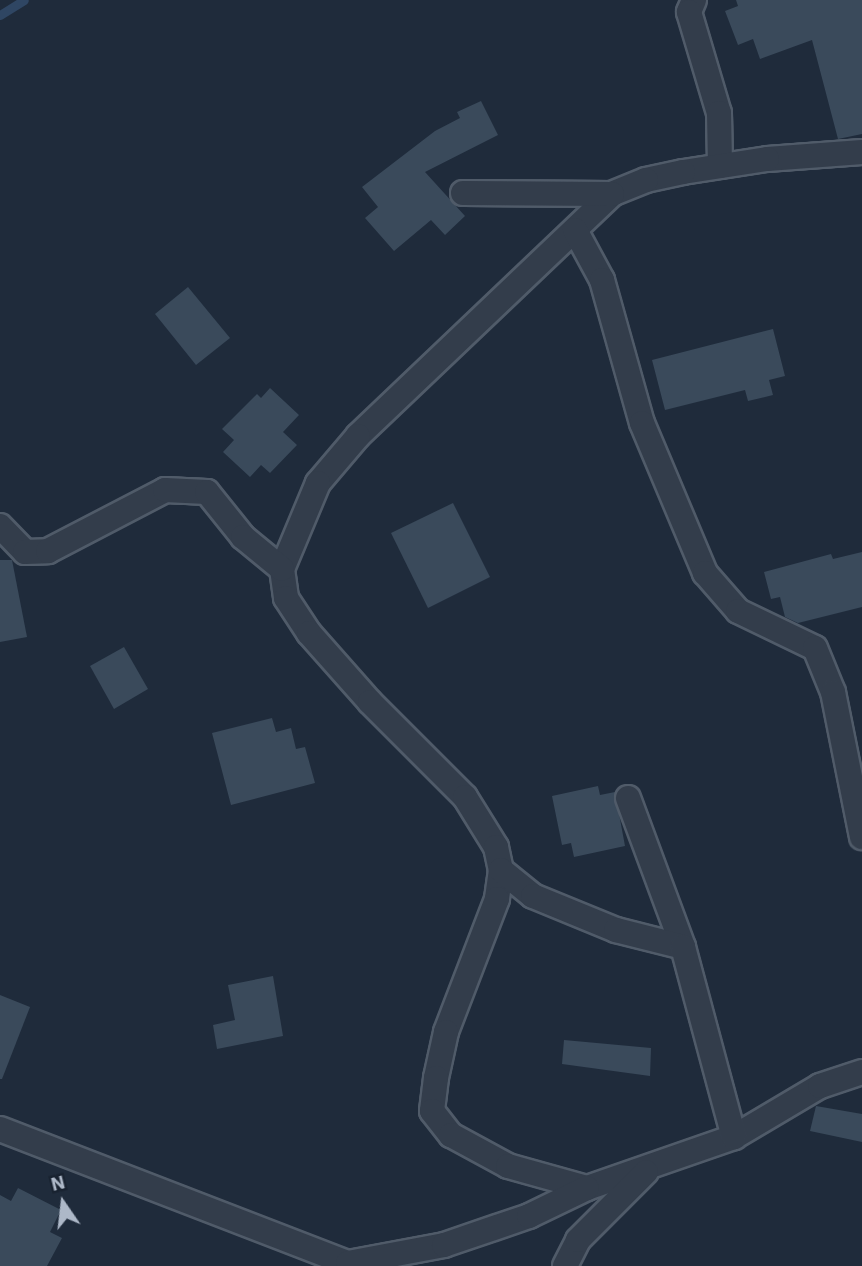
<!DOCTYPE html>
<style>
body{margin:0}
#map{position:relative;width:862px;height:1266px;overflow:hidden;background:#1f2b3b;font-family:"IBM Plex Sans",sans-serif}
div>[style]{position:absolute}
.stream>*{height:9px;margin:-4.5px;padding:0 4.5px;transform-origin:4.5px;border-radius:4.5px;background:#2f4663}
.building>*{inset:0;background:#3a4a5b}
.roads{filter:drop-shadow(2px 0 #505b69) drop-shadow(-2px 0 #505b69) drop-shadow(0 2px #505b69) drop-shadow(0 -2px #505b69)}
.street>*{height:24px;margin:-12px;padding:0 12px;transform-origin:12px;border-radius:12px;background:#333d4b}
span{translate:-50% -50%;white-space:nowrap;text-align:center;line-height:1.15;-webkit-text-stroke:6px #182230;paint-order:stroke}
.north{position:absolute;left:28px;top:1168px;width:70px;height:70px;-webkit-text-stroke:5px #182230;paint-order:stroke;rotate:346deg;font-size:19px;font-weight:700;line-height:28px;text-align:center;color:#adb8c8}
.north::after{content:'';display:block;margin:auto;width:24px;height:32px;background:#adb8c8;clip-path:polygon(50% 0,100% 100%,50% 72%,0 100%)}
</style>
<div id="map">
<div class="stream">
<div style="left:0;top:15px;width:28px;rotate:-32deg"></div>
</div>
<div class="building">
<div style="clip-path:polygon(736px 0,862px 0,862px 134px,838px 139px,812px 40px,760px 59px,753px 39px,738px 45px,725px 11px,738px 6px)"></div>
<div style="clip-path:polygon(481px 101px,498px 135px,425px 172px,465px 216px,445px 235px,431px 220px,394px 251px,365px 218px,378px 207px,362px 187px,435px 131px,460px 118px,457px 112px)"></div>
<div style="clip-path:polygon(188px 287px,230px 338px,196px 365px,155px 314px)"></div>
<div style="clip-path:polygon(773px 329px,785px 376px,769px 380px,773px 395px,748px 401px,745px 390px,665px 410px,652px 360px)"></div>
<div style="clip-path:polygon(270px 388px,299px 415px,283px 432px,297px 445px,270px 473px,261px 465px,250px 477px,223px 452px,234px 440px,222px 429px,257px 394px,261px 398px)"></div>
<div style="clip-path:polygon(453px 503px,490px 577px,428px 608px,391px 533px)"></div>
<div style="clip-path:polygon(862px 552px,862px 607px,798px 623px,785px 617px,780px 597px,771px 599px,764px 572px,831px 554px,833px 559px)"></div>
<div style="clip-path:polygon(0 560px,12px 560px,27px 637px,0 642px)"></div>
<div style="clip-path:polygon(124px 647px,148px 689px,114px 709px,90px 666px)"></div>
<div style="clip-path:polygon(272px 718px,276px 732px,291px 728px,296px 749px,305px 747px,315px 783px,231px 805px,212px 733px)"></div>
<div style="clip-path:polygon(598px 786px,600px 795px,615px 792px,625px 846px,574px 857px,571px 843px,562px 845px,552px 796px)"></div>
<div style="clip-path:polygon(273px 976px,283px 1036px,217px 1049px,213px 1025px,235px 1020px,228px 985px)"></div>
<div style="clip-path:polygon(0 995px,30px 1007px,2px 1079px,0 1079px)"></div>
<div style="clip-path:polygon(564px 1040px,651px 1048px,650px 1076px,562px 1064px)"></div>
<div style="clip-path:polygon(816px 1106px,862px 1114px,862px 1142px,810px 1131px)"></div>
<div style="clip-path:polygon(18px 1188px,61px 1210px,50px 1232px,62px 1238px,47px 1266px,0 1266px,0 1195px,11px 1201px)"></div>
</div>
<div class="roads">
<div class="street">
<div style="left:694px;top:0;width:13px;rotate:113deg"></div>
<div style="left:689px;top:12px;width:105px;rotate:73.5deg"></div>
<div style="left:719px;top:113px;width:53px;rotate:88.9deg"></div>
<div style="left:862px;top:152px;width:95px;rotate:175.8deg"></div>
<div style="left:767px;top:159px;width:85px;rotate:171.2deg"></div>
<div style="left:683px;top:172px;width:38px;rotate:168deg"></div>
<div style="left:646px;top:180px;width:37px;rotate:158deg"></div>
<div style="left:612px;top:194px;width:351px;rotate:136.4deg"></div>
<div style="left:358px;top:436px;width:62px;rotate:130.4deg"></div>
<div style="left:318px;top:483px;width:93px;rotate:112.7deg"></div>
<div style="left:282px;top:569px;width:29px;rotate:82deg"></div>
<div style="left:286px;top:598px;width:42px;rotate:56.7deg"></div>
<div style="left:309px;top:633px;width:92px;rotate:48.5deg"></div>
<div style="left:370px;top:702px;width:134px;rotate:45deg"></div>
<div style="left:465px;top:797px;width:59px;rotate:58.2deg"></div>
<div style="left:496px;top:847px;width:24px;rotate:78deg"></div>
<div style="left:501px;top:870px;width:29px;rotate:98deg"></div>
<div style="left:497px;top:899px;width:142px;rotate:111deg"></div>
<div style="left:446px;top:1032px;width:47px;rotate:102.3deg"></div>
<div style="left:436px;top:1078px;width:33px;rotate:97deg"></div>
<div style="left:432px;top:1111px;width:31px;rotate:52deg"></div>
<div style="left:451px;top:1135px;width:65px;rotate:28.5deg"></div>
<div style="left:508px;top:1166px;width:82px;rotate:15.6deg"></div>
<div style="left:587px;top:1188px;width:156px;rotate:-19.1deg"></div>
<div style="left:734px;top:1137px;width:100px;rotate:-30.7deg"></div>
<div style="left:820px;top:1086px;width:44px;rotate:-18.4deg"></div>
<div style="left:463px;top:193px;width:149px;rotate:0.4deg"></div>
<div style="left:575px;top:230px;width:57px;rotate:61.6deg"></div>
<div style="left:602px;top:280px;width:148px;rotate:74.4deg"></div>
<div style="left:642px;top:423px;width:163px;rotate:67.2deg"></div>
<div style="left:705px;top:573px;width:50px;rotate:49deg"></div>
<div style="left:738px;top:611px;width:85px;rotate:25.7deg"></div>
<div style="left:815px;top:648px;width:48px;rotate:67.8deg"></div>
<div style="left:833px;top:692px;width:148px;rotate:78.7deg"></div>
<div style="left:0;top:526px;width:36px;rotate:46deg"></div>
<div style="left:25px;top:552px;width:23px;rotate:-2deg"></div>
<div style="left:48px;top:551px;width:132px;rotate:-27.5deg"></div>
<div style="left:165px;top:490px;width:42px;rotate:2.7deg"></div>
<div style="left:207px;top:492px;width:58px;rotate:51.3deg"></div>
<div style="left:243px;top:537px;width:50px;rotate:39.4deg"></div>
<div style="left:628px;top:798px;width:159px;rotate:69.7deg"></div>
<div style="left:501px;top:870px;width:41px;rotate:39.1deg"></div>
<div style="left:533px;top:896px;width:90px;rotate:22.3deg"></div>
<div style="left:616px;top:930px;width:69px;rotate:14.2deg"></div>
<div style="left:683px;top:947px;width:197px;rotate:75deg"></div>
<div style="left:0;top:1129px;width:373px;rotate:21.1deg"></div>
<div style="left:348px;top:1263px;width:98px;rotate:-10.6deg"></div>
<div style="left:444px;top:1245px;width:90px;rotate:-18.8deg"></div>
<div style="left:529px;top:1216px;width:64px;rotate:-25.8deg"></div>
<div style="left:565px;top:1266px;width:29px;rotate:-63deg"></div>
<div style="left:578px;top:1240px;width:96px;rotate:-45deg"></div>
</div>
</div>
<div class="north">N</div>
</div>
